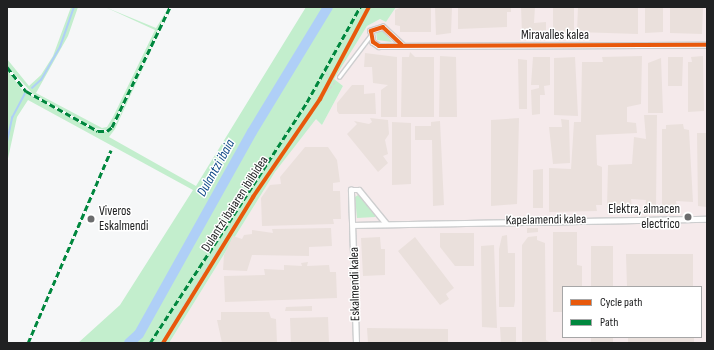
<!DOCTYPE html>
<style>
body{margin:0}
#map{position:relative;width:714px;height:350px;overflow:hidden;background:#f6f7f8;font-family:"Sofia Sans Condensed",sans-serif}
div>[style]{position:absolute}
.industrial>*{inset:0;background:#f5eaeb}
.green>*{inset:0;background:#c3eecd}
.stream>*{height:1.5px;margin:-0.75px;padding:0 0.75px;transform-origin:0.75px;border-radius:0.75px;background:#afcff7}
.river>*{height:10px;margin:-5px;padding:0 5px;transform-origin:5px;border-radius:5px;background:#afcff7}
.building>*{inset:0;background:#eae0dc}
.path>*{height:1px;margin-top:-0.5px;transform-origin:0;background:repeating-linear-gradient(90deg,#d4d5d5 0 3px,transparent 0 5px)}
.roads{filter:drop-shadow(1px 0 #cdcecf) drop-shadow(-1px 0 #cdcecf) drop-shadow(0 1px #cdcecf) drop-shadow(0 -1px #cdcecf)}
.lane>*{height:2.5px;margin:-1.25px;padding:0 1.25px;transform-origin:1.25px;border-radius:1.25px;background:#fefefe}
.street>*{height:4.5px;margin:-2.25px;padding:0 2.25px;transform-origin:2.25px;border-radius:2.25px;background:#fefefe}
.quiet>*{height:3px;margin-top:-1.5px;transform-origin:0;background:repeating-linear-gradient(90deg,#00873e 0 6px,transparent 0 9px)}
.cycleway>*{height:4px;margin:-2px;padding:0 2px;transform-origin:2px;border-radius:2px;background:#e8590c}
.dots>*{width:11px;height:11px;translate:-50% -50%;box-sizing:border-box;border:2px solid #fff;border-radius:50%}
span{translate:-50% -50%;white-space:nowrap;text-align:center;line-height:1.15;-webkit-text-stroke:3px #fff;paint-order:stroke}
.street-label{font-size:13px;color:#202122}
.poi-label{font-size:13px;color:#202122}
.right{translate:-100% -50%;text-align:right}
.left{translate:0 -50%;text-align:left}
.water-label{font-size:14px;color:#0d4887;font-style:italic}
.frame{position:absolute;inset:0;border:8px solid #202122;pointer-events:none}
.legend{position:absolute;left:562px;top:286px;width:140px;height:52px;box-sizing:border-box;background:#fff;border:1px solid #a6a6a7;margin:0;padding:5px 7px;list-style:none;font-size:12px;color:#202122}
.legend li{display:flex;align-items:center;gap:8px;height:20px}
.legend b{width:20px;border:1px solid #a6a6a7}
</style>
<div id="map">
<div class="industrial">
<div style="clip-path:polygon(evenodd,396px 7px,707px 7px,707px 343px,169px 343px,275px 172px,316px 118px,322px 125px,343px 86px,333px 79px,367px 26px,380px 19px,386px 22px,396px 7px,563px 287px,701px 287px,701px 337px,563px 337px,563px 287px)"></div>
</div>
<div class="green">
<div style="clip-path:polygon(71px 7px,78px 7px,68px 36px,36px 93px,102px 128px,107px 127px,113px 117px,155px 30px,105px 7px,156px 28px,169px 7px,113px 124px,106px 130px,95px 128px,33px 94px,7px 66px,7px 59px,29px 86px,41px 75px,53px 56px)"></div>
<div style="clip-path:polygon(171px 7px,115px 129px,109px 137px,196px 186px,306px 7px,396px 7px,386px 22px,380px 19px,367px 26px,334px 79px,343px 86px,322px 125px,316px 119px,275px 172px,169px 343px,78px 343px,120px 305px,193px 190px,28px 100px,17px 117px,7px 163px,7px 70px,23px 91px,90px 128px,107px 132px,116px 124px)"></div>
<div style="clip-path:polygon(376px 31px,383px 31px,392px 42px,377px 40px)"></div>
<div style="clip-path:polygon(358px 195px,375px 214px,375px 217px,357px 218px,355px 197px)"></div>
</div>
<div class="stream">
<div style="left:32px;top:88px;width:12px;rotate:-42deg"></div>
<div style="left:41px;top:80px;width:38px;rotate:-60deg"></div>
<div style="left:60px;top:47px;width:42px;rotate:-70.7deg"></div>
<div style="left:7px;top:142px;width:25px;rotate:-78deg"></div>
<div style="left:12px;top:118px;width:27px;rotate:-62deg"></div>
</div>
<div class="river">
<div style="left:129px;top:343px;width:13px;rotate:-42deg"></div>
<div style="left:139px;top:334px;width:231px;rotate:-60.8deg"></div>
<div style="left:252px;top:132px;width:146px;rotate:-58.7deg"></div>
</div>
<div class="building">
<div style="clip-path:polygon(402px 7px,431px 7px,431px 32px,400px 32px,400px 26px,395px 25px,395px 10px)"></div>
<div style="clip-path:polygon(435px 7px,452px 7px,451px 33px,436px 35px)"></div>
<div style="clip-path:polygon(458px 7px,511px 7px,511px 12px,507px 12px,507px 27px,458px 29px)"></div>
<div style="clip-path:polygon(521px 7px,535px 7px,534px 23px,546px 22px,546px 34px,522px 33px)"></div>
<div style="clip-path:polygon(553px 7px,574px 7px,574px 34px,553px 34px)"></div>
<div style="clip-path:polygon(578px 7px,638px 7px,638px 34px,577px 32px)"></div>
<div style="clip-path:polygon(645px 7px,663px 7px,663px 32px,645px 33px)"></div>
<div style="clip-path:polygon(670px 7px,703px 7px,702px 34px,670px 33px)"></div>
<div style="clip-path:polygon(410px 52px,415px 57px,434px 57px,434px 117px,401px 117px,402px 57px,409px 57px)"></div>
<div style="clip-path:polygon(365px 53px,397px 57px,397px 117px,381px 117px,381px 90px,388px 85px,373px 83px,372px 67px,364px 67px)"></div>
<div style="clip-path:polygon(440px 56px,456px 57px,457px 117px,439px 117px)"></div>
<div style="clip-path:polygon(642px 56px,641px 104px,627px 107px,627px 122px,636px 123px,637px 133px,596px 135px,597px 165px,602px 167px,602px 205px,596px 205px,597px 211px,549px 212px,549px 168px,571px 169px,574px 122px,581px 122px,582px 62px,603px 62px,602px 57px)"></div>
<div style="clip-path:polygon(703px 56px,704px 111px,688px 112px,688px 62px,692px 62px,691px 57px)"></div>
<div style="clip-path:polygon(533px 57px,550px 57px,550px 85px,544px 86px,545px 95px,540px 95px,540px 114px,532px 115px,531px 90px,539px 88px,539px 85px,531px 85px)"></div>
<div style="clip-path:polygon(575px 57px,578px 116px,554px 115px,554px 58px)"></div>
<div style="clip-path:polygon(668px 57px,683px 57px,682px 86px,668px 86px)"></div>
<div style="clip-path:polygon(661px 58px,663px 113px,648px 113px,648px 63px)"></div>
<div style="clip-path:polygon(518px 59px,527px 60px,527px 109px,519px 109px)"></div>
<div style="clip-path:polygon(352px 85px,364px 85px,364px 94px,375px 93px,376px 114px,339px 114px,337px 111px,337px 103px)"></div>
<div style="clip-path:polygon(644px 115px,657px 115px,656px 208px,645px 208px,646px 200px,631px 199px,632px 208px,607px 208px,608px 165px,632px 164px,634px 137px,646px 139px)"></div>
<div style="clip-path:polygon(370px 118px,388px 120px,389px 134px,385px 140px,388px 154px,383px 156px,388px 163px,378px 172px,347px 134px,357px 124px,354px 121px,369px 124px,372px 122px)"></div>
<div style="clip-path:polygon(519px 118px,517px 204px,491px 206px,491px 120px)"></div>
<div style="clip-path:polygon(561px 119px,569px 120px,570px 163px,553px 164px,549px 127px,562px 127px)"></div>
<div style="clip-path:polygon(440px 121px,444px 205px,433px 206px,432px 140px,415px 140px,415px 126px,431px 126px,431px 122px)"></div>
<div style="clip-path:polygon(392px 122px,411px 123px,411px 184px,392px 185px)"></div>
<div style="clip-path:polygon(683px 124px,684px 129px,689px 130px,693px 202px,676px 201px,677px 207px,662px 208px,662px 129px,666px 129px,666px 125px)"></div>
<div style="clip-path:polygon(697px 133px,707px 133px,707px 207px,698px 206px)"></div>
<div style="clip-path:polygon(305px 147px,328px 147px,337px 160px,340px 182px,333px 183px,333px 191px,340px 191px,341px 219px,333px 219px,334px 224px,262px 226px,261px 198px,270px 185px,281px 184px,280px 177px)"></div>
<div style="clip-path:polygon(543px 169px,543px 208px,533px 208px,533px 170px)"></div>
<div style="clip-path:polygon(331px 228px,332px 246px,309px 247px,309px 256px,252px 255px,247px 271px,223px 270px,224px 255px,233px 236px,242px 239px,244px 235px,252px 234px,252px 230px,273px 233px,272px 229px)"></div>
<div style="clip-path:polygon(527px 228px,538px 228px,538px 232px,527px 233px)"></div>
<div style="clip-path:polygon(553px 232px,577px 232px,577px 265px,582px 266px,582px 287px,563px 287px,563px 312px,553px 312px)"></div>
<div style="clip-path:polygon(440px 233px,474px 233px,474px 266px,455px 266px,440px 247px)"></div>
<div style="clip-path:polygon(507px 235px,508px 253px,515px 253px,515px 301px,514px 307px,499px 307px,499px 249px,502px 236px)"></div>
<div style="clip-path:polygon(537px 236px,537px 240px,545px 243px,546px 340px,551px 343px,522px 343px,522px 245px,528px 237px)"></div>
<div style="clip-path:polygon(380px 237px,381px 249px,385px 249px,385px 275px,363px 276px,361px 238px)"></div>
<div style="clip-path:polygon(415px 237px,454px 288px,446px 294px,449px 299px,440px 305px,398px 251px)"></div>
<div style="clip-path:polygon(494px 245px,497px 328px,482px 327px,481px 246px)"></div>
<div style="clip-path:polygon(591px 246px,613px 246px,613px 287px,591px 287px)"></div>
<div style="clip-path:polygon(626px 254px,693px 254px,693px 287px,627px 287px)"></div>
<div style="clip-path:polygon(308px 262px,307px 266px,329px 265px,330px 272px,336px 272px,337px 298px,225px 302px,224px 276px,265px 275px,264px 269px,284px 270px,284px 265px,302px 266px,301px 263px)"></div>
<div style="clip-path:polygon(312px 306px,312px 311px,285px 311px,286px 307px)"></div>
<div style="clip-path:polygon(221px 312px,269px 312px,271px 318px,276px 319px,277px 343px,222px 343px,217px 320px,221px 320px)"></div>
<div style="clip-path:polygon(328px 317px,329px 343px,291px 343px,290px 318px)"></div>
<div style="clip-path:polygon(500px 327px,516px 327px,516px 343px,501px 343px)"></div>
<div style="clip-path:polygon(367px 328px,448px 329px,448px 343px,368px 343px)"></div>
<div style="clip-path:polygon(591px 337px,613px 337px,613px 343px,591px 343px)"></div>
<div style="clip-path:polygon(628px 337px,694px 337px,694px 343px,628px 343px)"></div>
</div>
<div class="path">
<div style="left:326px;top:67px;width:11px;rotate:80deg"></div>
<div style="left:320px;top:99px;width:24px;rotate:-48deg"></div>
<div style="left:161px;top:343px;width:90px;rotate:-59.1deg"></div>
<div style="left:207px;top:266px;width:203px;rotate:-56.2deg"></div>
<div style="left:320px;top:97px;width:102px;rotate:-62.4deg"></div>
</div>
<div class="roads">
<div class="lane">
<div style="left:339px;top:77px;width:51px;rotate:-52.9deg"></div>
</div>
<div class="street">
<div style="left:402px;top:45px;width:26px;rotate:-137deg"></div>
<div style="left:383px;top:27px;width:13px;rotate:162deg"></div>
<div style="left:371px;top:31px;width:11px;rotate:80deg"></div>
<div style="left:373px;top:42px;width:7px;rotate:34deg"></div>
<div style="left:379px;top:46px;width:328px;rotate:-0.2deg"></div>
<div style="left:353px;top:225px;width:354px;rotate:-1deg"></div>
<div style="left:356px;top:343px;width:153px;rotate:-91.9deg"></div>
<div style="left:351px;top:190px;width:8px"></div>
<div style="left:359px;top:190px;width:43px;rotate:50.7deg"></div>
</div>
</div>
<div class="quiet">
<div style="left:7px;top:67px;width:31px;rotate:52deg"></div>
<div style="left:26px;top:91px;width:82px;rotate:29.1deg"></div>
<div style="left:98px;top:131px;width:9px"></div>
<div style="left:107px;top:131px;width:6px;rotate:-39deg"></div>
<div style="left:112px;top:127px;width:133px;rotate:-64.2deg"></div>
<div style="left:28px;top:343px;width:210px;rotate:-66.7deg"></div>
<div style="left:150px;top:343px;width:288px;rotate:-56.9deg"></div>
<div style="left:307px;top:102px;width:109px;rotate:-60.8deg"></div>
</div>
<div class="cycleway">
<div style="left:402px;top:45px;width:26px;rotate:-137deg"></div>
<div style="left:383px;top:27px;width:13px;rotate:162deg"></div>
<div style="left:371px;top:31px;width:11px;rotate:80deg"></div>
<div style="left:373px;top:42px;width:7px;rotate:34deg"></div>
<div style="left:379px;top:46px;width:328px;rotate:-0.2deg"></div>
<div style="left:163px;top:343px;width:172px;rotate:-58.3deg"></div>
<div style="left:253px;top:197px;width:119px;rotate:-55.6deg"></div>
<div style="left:320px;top:99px;width:104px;rotate:-62deg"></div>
</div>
<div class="dots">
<div style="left:688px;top:217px;background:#6b6c6d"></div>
<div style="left:91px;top:219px;background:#6b6c6d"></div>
</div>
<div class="street-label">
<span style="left:555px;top:35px">Miravalles kalea</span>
<span style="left:235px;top:204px;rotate:-57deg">Dulantzi ibaiaren ibilbidea</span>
<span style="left:546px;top:220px;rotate:-1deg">Kapelamendi kalea</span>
<span style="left:355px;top:284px;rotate:-91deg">Eskalmendi kalea</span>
</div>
<div class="poi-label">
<span class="right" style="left:680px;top:217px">Elektra, almacen<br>electrico</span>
<span class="left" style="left:99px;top:219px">Viveros<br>Eskalmendi</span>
</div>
<div class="water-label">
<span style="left:216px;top:168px;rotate:-61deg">Dulantzi ibaia</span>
</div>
<div class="frame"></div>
<ul class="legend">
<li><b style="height:5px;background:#e8590c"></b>Cycle path</li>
<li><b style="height:5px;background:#00873e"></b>Path</li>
</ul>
</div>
